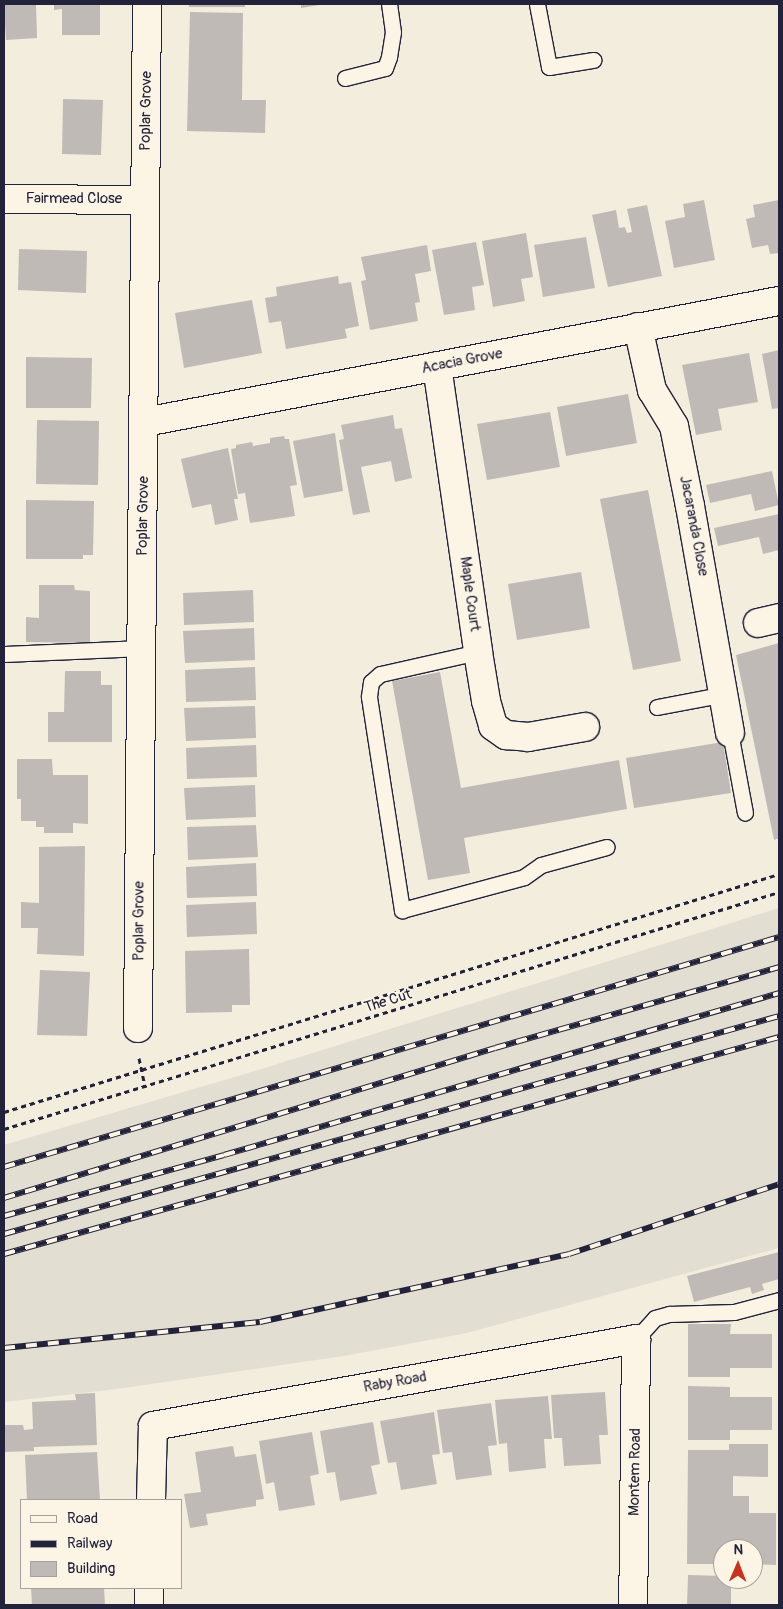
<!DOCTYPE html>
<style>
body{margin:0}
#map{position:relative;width:783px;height:1609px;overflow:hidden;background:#f3edde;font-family:Pangolin,sans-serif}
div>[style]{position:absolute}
.built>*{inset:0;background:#e3ded2}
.building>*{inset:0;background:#bfbab6}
.path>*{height:3px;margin-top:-1.5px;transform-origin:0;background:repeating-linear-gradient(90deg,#22223b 0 5px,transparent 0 9px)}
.roads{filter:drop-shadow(1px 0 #22223b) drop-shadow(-1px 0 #22223b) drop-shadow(0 1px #22223b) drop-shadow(0 -1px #22223b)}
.service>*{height:15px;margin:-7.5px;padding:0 7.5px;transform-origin:7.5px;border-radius:7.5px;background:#fcf5e5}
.minor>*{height:28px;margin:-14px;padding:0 14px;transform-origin:14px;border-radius:14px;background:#fcf5e5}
.rail>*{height:5.5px;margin-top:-2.75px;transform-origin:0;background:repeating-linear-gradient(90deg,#fcf5e5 0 11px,#22223b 0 22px);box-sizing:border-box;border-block:1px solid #22223b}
span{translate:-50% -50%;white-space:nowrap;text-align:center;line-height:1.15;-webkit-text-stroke:4px #fcf5e5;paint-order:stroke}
.street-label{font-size:15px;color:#22223b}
.frame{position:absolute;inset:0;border:5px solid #22223b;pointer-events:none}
.legend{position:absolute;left:20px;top:1499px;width:162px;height:90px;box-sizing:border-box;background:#fcf5e5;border:1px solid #a5a1a1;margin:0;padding:6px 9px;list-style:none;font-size:15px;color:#22223b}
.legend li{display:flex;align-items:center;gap:10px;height:25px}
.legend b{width:25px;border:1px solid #a5a1a1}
.north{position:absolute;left:713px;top:1539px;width:50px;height:50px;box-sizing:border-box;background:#fcf5e5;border:1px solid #a5a1a1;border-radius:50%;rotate:1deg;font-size:14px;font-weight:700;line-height:20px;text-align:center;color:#22223b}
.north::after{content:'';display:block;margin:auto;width:18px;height:22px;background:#c8321e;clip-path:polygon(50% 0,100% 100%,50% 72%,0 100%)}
</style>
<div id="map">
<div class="built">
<div style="clip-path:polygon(779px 908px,779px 1248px,467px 1333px,344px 1356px,117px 1389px,4px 1402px,4px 1145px,248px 1073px)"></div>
</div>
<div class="building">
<div style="clip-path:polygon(4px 4px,36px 4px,37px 38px,6px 40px)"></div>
<div style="clip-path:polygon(54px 4px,100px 4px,100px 35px,62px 35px,62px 9px,54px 10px)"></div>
<div style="clip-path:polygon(189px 4px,245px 4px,245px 7px,189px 7px)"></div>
<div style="clip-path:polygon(301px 4px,319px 4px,319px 5px,301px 8px)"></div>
<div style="clip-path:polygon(190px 12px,243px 13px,242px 100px,266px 100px,265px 133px,187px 131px)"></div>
<div style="clip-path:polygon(63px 99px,103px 100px,101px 155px,62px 154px)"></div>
<div style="clip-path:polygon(704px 200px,715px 260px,674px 268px,665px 221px,685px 217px,683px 204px)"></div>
<div style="clip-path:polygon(779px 200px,779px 253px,770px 254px,768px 245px,752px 248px,746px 219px,755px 217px,753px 205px)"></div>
<div style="clip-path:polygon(647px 205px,662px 276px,608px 287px,592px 215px,616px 210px,619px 228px,625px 227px,627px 233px,632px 232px,627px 209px)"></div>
<div style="clip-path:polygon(526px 233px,533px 277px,521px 279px,525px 301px,493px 307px,482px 241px)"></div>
<div style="clip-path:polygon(586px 237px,595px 288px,543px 297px,534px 245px)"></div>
<div style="clip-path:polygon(476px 242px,484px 285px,472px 287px,475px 310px,444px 315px,432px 250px)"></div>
<div style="clip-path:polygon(427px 245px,431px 271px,415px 274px,420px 302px,415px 303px,418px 321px,370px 330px,361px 281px,366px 280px,361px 257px)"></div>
<div style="clip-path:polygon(19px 249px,87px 251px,86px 293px,18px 290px)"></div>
<div style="clip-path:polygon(338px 276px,339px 284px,351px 282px,359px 326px,345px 329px,347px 338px,286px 349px,281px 321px,269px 323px,265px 298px,277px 296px,276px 287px)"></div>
<div style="clip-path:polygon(252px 300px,262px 353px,184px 368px,175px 313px)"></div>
<div style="clip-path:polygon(779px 350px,779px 408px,772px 409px,762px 354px)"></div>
<div style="clip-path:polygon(749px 353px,758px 402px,718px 409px,722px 430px,696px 435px,682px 365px)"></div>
<div style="clip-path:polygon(26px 357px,92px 358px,91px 408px,26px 408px)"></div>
<div style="clip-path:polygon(628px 394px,637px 443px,566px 456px,557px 407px)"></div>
<div style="clip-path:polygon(550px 412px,560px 467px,487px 480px,477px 424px)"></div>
<div style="clip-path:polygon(393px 415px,395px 429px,402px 428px,412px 478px,395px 482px,391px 461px,361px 467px,370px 512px,353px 515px,339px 440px,344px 439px,341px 425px)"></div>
<div style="clip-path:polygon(37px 420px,99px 421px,98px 485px,36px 484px)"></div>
<div style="clip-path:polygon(335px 433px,343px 491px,304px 498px,293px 441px)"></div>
<div style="clip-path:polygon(284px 436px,285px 439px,289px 439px,297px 485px,290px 486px,295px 516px,250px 523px,245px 493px,238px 494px,231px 449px,236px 448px,236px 445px,252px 442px,253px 446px,270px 443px,270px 438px)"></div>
<div style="clip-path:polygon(228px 448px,238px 499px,234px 499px,238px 520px,215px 525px,211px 504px,192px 508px,181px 459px)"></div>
<div style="clip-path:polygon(772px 471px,779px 505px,755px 511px,751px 494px,710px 503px,706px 485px)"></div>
<div style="clip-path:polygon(648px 490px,681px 661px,633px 670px,600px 499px)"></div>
<div style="clip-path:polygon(26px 500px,94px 501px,93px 555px,83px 555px,83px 559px,26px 559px)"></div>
<div style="clip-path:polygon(779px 514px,779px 550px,763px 554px,759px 537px,718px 546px,714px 528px)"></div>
<div style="clip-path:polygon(581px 572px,590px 628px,517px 640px,508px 584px)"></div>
<div style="clip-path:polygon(39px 585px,74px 585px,75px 590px,90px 591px,90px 643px,26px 642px,26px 617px,39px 618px)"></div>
<div style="clip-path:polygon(253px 590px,254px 622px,184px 625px,183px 593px)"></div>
<div style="clip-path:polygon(254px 628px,255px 660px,185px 663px,183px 631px)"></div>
<div style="clip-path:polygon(779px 643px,779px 838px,774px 840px,736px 655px)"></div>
<div style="clip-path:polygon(255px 667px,256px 700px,186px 702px,185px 670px)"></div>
<div style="clip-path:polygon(65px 671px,101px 671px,101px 685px,112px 685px,112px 742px,48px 742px,48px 712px,64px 712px)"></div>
<div style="clip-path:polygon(440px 672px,461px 788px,619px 760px,627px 809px,464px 838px,470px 873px,428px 880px,392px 681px)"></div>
<div style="clip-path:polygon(255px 706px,256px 738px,186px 741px,184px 708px)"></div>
<div style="clip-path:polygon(723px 742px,731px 793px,634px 808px,626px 758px)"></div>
<div style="clip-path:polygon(256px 745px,257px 777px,187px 779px,186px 748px)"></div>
<div style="clip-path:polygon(17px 759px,52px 759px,53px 775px,88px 775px,88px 824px,73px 823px,73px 833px,44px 833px,44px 827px,36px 827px,36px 821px,21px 821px,21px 799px,17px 799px)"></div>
<div style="clip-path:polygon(255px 785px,256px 817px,186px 820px,184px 788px)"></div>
<div style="clip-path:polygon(256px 825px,258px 857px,188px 860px,187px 827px)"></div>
<div style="clip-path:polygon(85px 846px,84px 956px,37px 954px,38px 928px,21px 928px,21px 902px,39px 903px,39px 847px)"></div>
<div style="clip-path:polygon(256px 863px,257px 896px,187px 898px,186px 867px)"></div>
<div style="clip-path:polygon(256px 902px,257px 934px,187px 937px,186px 905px)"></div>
<div style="clip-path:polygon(249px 949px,250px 1005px,232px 1005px,232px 1012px,186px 1013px,185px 951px)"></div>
<div style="clip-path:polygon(40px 970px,90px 972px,87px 1036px,37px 1035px)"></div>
<div style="clip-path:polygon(779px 1252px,779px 1279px,762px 1284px,764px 1290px,752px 1294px,750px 1287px,694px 1302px,687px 1276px)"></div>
<div style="clip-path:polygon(688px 1324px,731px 1324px,730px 1334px,772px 1334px,772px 1368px,730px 1368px,730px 1377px,688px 1377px)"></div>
<div style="clip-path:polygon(688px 1386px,730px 1387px,730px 1397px,772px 1397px,772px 1430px,730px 1430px,730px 1440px,688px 1440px)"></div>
<div style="clip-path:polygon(605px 1392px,608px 1435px,599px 1435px,601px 1464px,564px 1466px,562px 1438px,554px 1438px,551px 1395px)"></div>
<div style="clip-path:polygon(95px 1393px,97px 1445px,34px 1447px,34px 1451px,4px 1452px,4px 1425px,23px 1425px,24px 1430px,33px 1429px,32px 1402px,76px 1400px,75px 1394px)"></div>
<div style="clip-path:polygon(548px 1396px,552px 1439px,544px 1439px,546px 1468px,509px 1472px,507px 1443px,499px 1444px,495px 1400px)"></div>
<div style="clip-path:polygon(491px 1403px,497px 1445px,488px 1446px,492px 1475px,456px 1480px,452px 1452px,443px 1453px,437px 1410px)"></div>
<div style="clip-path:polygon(434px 1412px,440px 1454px,432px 1455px,437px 1484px,401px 1490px,396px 1462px,388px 1463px,380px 1421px)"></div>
<div style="clip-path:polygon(373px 1422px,380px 1464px,371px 1466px,377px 1494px,340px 1501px,335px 1472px,327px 1473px,320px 1431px)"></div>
<div style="clip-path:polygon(312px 1432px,319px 1474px,310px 1476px,315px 1505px,279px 1511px,274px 1482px,266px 1484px,259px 1441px)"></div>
<div style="clip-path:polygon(729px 1444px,768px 1444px,768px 1477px,733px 1476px,733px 1496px,749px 1496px,749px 1513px,776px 1513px,776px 1565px,753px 1564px,753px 1549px,723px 1549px,723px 1564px,687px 1564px,688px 1450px,729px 1450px)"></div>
<div style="clip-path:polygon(233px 1446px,235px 1457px,256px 1454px,264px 1499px,256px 1500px,256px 1506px,206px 1514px,208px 1525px,190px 1528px,184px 1494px,201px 1492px,195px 1452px)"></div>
<div style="clip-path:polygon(97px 1452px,100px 1500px,27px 1500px,25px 1455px)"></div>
<div style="clip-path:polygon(688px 1575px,723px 1576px,723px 1579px,731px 1579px,731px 1605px,687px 1605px)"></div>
<div style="clip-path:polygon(31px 1588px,104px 1588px,105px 1605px,32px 1605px)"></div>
</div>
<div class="path">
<div style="left:139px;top:1058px;width:30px;rotate:78deg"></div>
<div style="left:4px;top:1112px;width:811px;rotate:-17.07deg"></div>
<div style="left:4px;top:1129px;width:810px;rotate:-17deg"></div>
</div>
<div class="roads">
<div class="service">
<div style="left:537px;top:4px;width:64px;rotate:79.2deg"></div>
<div style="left:549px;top:67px;width:45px;rotate:-9deg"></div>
<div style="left:345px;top:78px;width:41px;rotate:-14deg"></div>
<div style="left:385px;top:68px;width:12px;rotate:-70deg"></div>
<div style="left:389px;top:57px;width:25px;rotate:-81deg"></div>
<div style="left:393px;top:32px;width:28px;rotate:-98deg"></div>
<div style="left:478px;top:652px;width:100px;rotate:167.3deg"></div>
<div style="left:380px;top:674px;width:12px;rotate:138deg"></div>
<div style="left:371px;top:682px;width:15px;rotate:98deg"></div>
<div style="left:369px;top:697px;width:216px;rotate:81.2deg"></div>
<div style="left:402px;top:910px;width:126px;rotate:-15.1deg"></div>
<div style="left:524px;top:877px;width:21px;rotate:-35deg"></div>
<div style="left:541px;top:865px;width:68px;rotate:-15.3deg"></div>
<div style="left:4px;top:654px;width:137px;rotate:-2.5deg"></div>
<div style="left:657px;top:707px;width:69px;rotate:-10.8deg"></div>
<div style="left:730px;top:732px;width:82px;rotate:79.5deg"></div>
<div style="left:636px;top:1339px;width:28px;rotate:-48deg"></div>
<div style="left:655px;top:1318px;width:15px;rotate:-16deg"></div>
<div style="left:669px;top:1314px;width:65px;rotate:-1.8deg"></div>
<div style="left:734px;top:1312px;width:47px;rotate:-14.9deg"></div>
</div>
<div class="minor">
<div style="left:4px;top:199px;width:141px;rotate:0.4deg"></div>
<div style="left:638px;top:327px;width:65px;rotate:77.5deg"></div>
<div style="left:652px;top:390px;width:42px;rotate:58.6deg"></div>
<div style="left:674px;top:426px;width:82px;rotate:78.7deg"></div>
<div style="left:690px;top:506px;width:230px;rotate:80deg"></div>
<div style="left:437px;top:366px;width:289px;rotate:81.8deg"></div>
<div style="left:478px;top:652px;width:50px;rotate:80.7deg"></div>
<div style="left:486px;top:701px;width:26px;rotate:74deg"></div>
<div style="left:493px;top:726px;width:16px;rotate:35deg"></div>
<div style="left:506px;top:735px;width:22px;rotate:5deg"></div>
<div style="left:528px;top:737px;width:58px;rotate:-10deg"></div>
<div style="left:145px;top:422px;width:645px;rotate:-10.81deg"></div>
<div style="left:758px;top:623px;width:22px;rotate:-13deg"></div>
<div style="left:138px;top:1028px;width:1024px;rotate:-89.5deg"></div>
<div style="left:151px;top:1500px;width:74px;rotate:-88.5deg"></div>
<div style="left:153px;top:1426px;width:491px;rotate:-10.2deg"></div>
<div style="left:636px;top:1339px;width:266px;rotate:90.6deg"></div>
<div style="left:149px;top:1605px;width:17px;rotate:-90deg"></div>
</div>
</div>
<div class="rail">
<div style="left:4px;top:1167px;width:808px;rotate:-16.53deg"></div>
<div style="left:4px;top:1198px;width:513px;rotate:-16.99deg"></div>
<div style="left:495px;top:1048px;width:295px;rotate:-15.9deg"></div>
<div style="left:4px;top:1216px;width:228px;rotate:-15.5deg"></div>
<div style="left:224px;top:1155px;width:578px;rotate:-16.27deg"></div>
<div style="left:4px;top:1234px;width:805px;rotate:-15.71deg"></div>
<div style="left:4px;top:1254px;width:805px;rotate:-15.64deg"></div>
<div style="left:4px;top:1348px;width:257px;rotate:-5.8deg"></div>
<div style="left:260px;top:1322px;width:316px;rotate:-12.4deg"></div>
<div style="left:569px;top:1254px;width:221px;rotate:-18.4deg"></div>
</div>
<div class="street-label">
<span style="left:146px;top:111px;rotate:-89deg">Poplar Grove</span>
<span style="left:74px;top:199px">Fairmead Close</span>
<span style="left:462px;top:361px;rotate:-11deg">Acacia Grove</span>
<span style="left:143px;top:516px;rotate:-89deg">Poplar Grove</span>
<span style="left:694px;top:526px;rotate:79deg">Jacaranda Close</span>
<span style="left:470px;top:594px;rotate:82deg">Maple Court</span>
<span style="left:139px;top:921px;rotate:-90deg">Poplar Grove</span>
<span style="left:388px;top:1001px;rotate:-17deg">The Cut</span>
<span style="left:395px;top:1382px;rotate:-10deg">Raby Road</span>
<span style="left:635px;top:1472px;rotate:-89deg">Montem Road</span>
</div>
<div class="frame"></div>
<ul class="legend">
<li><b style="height:6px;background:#fcf5e5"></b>Road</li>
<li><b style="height:6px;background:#22223b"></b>Railway</li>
<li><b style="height:14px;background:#bfbab6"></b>Building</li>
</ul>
<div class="north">N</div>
</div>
